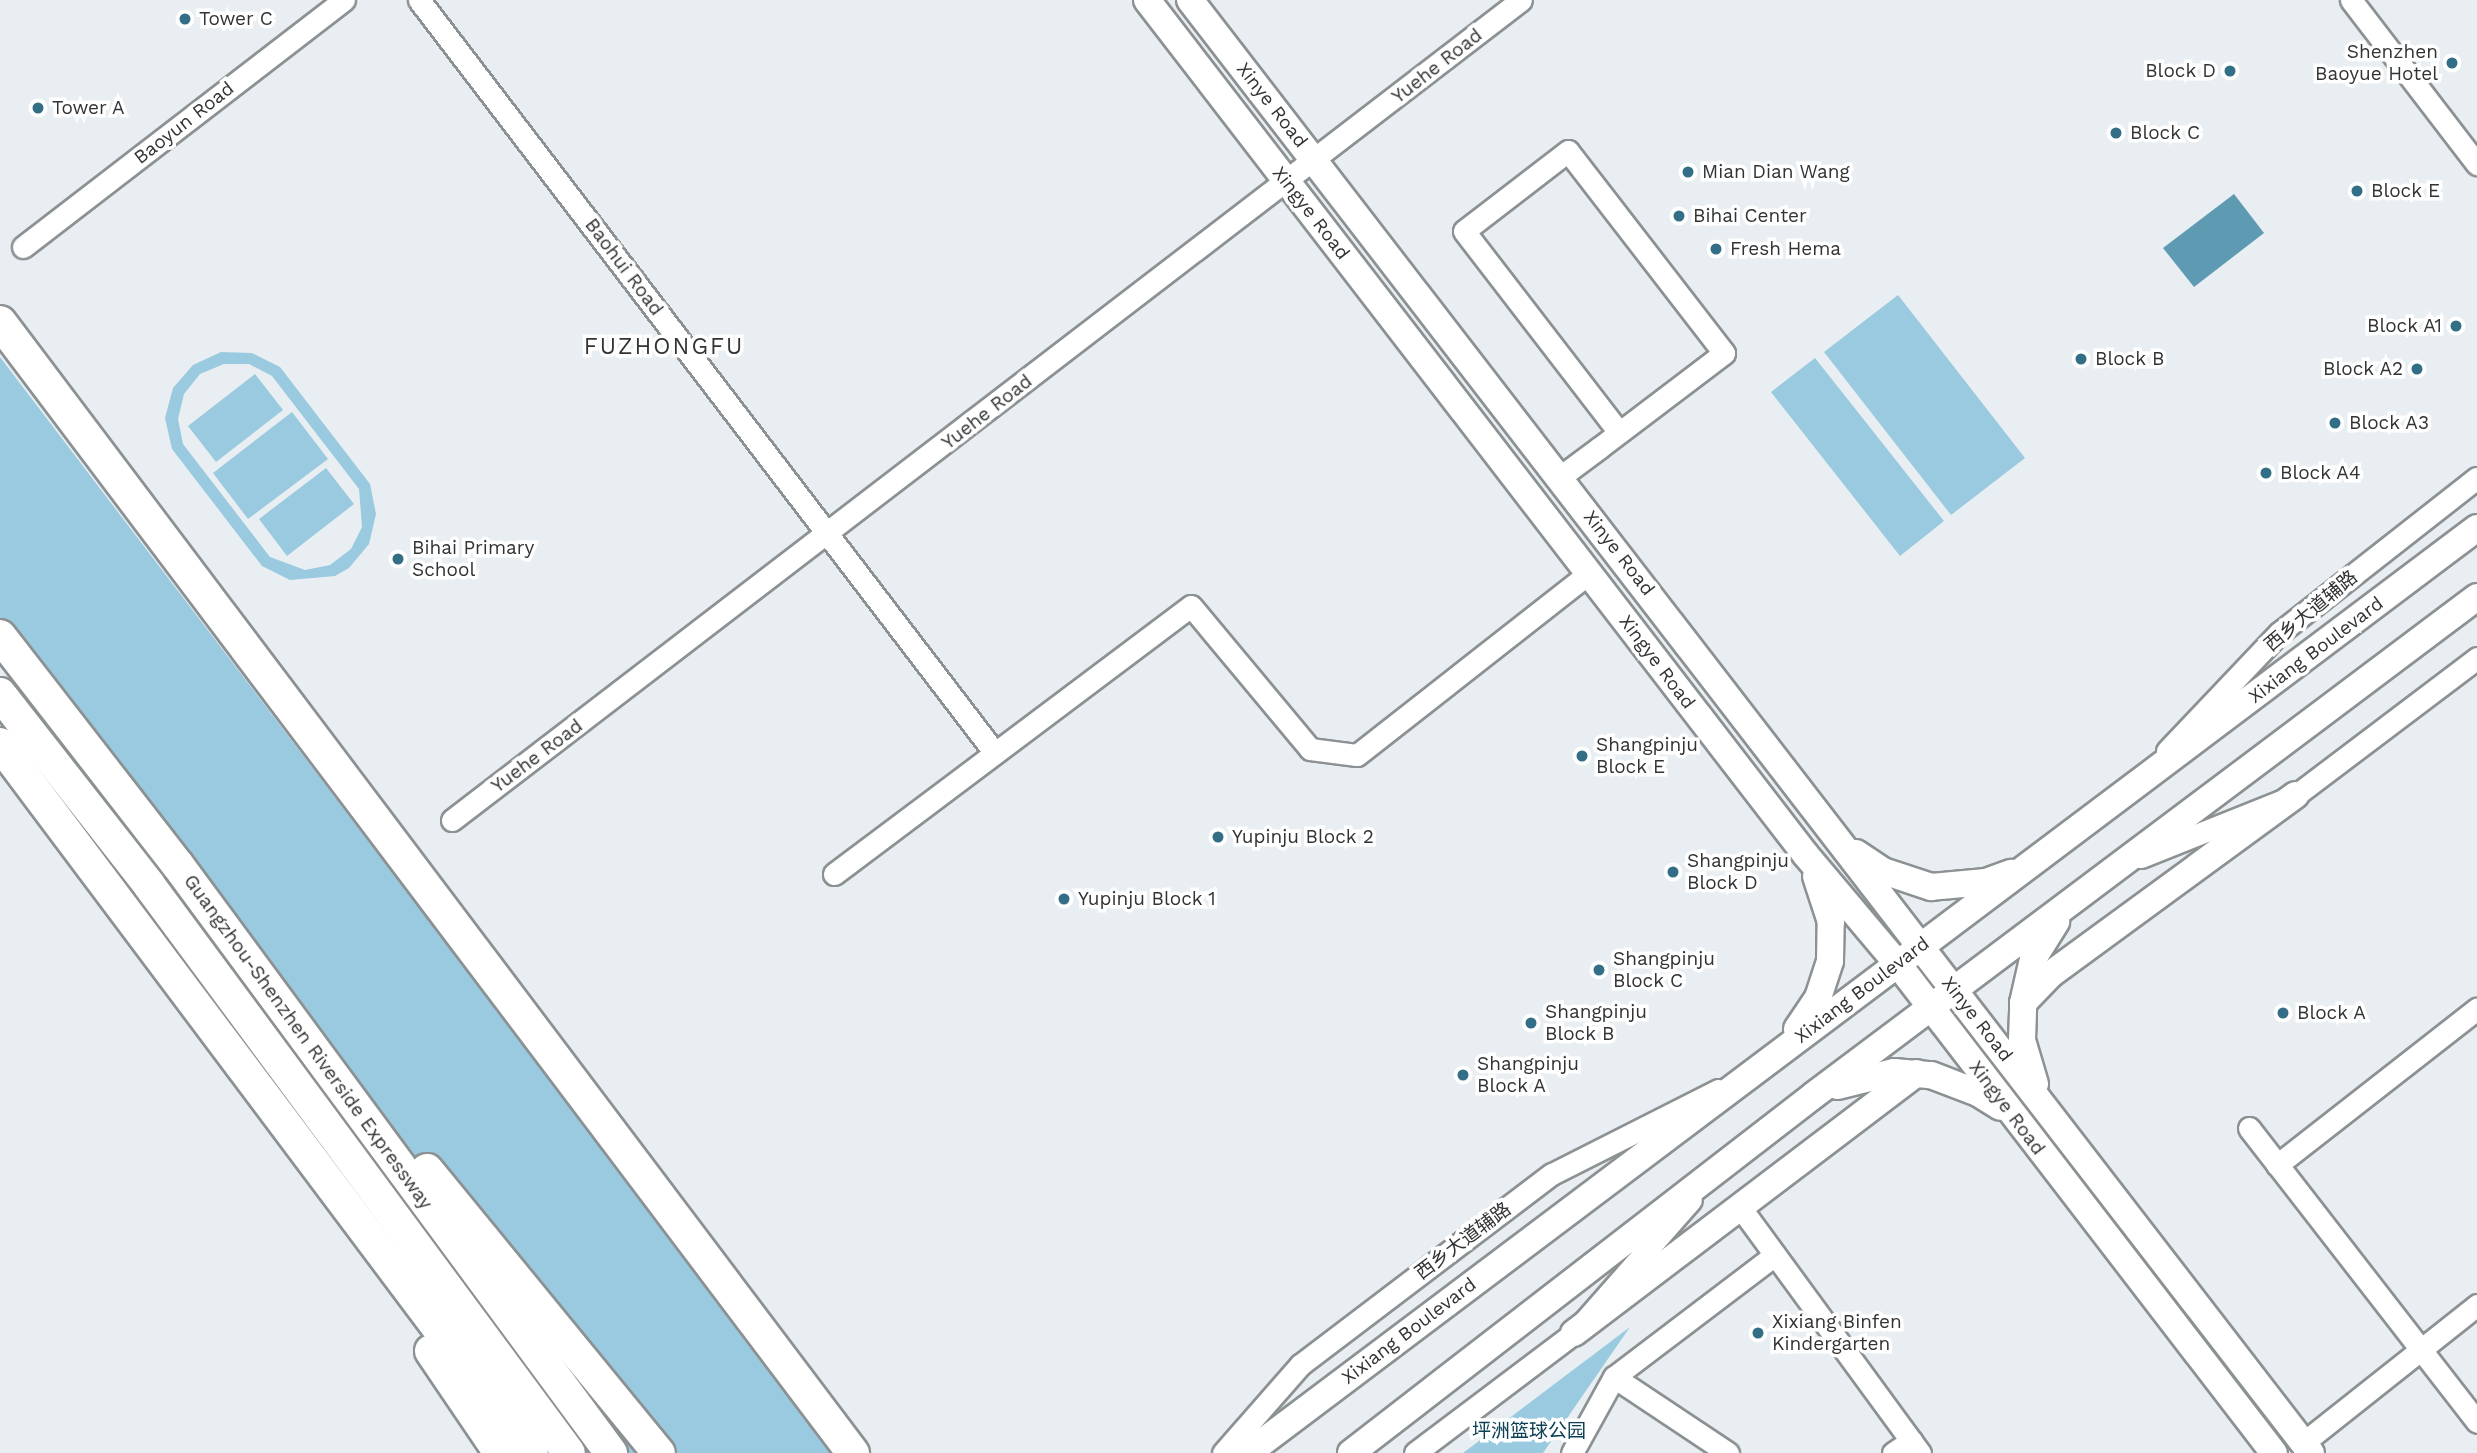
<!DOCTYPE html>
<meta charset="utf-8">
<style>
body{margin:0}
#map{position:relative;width:2477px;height:1453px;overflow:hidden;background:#e8eef1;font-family:"Work Sans","Noto Sans SC",sans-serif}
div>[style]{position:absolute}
.green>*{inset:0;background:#9acadf}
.water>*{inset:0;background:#5f9ab3}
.roads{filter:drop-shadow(2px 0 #8c9193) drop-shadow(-2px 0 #8c9193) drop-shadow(0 2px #8c9193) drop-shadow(0 -2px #8c9193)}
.minor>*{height:21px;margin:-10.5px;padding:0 10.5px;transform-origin:10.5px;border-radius:10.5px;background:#fff}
.major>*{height:26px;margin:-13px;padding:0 13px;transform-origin:13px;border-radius:13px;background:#fff}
.highway>*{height:32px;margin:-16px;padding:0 16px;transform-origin:16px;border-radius:16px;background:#fff}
.dots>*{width:19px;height:19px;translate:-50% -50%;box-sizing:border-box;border:4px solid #fff;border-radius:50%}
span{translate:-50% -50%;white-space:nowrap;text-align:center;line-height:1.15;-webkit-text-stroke:7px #fff;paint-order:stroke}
.poi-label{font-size:19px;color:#313334}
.left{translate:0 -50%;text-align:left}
.right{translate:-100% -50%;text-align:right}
.street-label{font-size:19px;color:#313334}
.park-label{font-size:19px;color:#0c4052}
.quarter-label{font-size:23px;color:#313334;letter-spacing:2px}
</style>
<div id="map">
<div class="green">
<div style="clip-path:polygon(1898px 295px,2025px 458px,1951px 515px,1824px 352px)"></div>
<div style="clip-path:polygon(evenodd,221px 352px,252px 353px,280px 367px,370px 484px,376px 514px,369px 544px,349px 568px,335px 576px,290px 580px,262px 566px,172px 449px,165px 418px,173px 388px,193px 365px,221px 352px,224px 364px,249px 364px,272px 376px,359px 489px,362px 527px,351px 549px,330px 565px,305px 570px,270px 557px,183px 444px,178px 419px,184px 394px,200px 374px,224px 364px)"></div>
<div style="clip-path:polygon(0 357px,445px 942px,830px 1453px,598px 1453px,0 652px)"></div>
<div style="clip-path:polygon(1815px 358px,1944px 521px,1900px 556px,1771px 392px)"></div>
<div style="clip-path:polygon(255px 374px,283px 410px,216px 462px,188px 426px)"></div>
<div style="clip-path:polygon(292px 412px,328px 459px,248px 519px,213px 473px)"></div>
<div style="clip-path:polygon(326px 468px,354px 504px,287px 556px,259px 519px)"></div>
<div style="clip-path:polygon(1630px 1327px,1543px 1453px,1463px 1453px)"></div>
</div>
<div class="water">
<div style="clip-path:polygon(2234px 194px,2264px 233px,2194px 287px,2163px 248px)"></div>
</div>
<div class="roads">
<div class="minor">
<div style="left:419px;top:0;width:948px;rotate:52.59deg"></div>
<div style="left:2351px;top:0;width:207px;rotate:52.5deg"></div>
<div style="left:23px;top:247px;width:405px;rotate:-37.6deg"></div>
<div style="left:1560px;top:477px;width:49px;rotate:-36.6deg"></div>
<div style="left:1599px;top:448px;width:157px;rotate:-37.2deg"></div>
<div style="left:1724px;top:353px;width:255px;rotate:-127.7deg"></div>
<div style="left:1568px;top:151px;width:131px;rotate:142.4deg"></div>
<div style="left:1464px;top:231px;width:254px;rotate:52.4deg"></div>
<div style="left:2167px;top:751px;width:163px;rotate:-46.5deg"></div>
<div style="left:2279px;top:633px;width:251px;rotate:-38.1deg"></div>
<div style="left:452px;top:820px;width:1347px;rotate:-37.49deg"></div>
<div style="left:2141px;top:857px;width:167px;rotate:-21.8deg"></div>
<div style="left:2296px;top:795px;width:227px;rotate:-37.1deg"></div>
<div style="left:834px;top:874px;width:446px;rotate:-36.9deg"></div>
<div style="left:1191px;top:606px;width:186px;rotate:50.2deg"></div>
<div style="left:1310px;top:749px;width:47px;rotate:7.3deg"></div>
<div style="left:1357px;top:755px;width:295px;rotate:-38.1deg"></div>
<div style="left:2249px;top:1128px;width:372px;rotate:52.2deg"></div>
<div style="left:2277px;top:1165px;width:254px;rotate:-38deg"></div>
<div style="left:1740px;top:1207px;width:305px;rotate:53.8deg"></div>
<div style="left:1614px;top:1377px;width:137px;rotate:33.7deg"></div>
<div style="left:2303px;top:1443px;width:222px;rotate:-38.4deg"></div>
<div style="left:1223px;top:1453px;width:117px;rotate:-48.8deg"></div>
<div style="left:1300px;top:1365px;width:316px;rotate:-37.2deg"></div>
<div style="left:1552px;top:1174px;width:186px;rotate:-26.8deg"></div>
<div style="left:1415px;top:1453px;width:199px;rotate:-37deg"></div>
<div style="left:1574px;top:1333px;width:177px;rotate:-48.7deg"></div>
<div style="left:1572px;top:1453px;width:87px;rotate:-61.1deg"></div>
<div style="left:1614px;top:1377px;width:202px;rotate:-37.2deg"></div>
<div style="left:1893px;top:1453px;width:22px;rotate:-34deg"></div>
</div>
<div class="major">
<div style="left:1147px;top:0;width:1079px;rotate:52.38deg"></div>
<div style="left:1806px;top:855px;width:141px;rotate:49.9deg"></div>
<div style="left:1897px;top:963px;width:618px;rotate:52.43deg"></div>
<div style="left:1190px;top:0;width:1835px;rotate:52.35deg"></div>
<div style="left:1856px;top:853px;width:32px;rotate:34deg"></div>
<div style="left:1883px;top:871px;width:51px;rotate:18.4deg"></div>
<div style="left:1931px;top:887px;width:55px;rotate:-5.2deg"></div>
<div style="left:1986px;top:882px;width:27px;rotate:-20deg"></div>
<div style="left:2023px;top:1003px;width:40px;rotate:-46deg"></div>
<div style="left:2051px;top:974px;width:303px;rotate:-36.2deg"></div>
<div style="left:1797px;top:1029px;width:37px;rotate:-56deg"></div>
<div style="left:1818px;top:998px;width:39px;rotate:-72deg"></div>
<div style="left:1830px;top:961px;width:39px;rotate:-89deg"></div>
<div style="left:1831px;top:922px;width:48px;rotate:-108.1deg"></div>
<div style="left:2035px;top:1084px;width:46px;rotate:-106.5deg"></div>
<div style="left:2022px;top:1040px;width:37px;rotate:-88deg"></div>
<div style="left:2023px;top:1003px;width:45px;rotate:-77.2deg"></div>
<div style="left:2033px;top:959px;width:44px;rotate:-58.1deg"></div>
<div style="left:1838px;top:1086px;width:58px;rotate:-14deg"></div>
<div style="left:1894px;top:1072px;width:37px;rotate:5deg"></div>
<div style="left:1931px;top:1075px;width:50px;rotate:21deg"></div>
<div style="left:1978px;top:1093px;width:26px;rotate:32deg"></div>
<div style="left:1574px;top:1333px;width:430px;rotate:-37.2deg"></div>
<div style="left:1248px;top:1453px;width:1538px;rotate:-36.97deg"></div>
<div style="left:1351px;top:1453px;width:585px;rotate:-37.71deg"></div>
<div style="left:1814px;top:1095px;width:829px;rotate:-36.91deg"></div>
</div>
<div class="highway">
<div style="left:0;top:322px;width:1417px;rotate:52.98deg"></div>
<div style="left:0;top:636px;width:289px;rotate:52.2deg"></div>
<div style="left:177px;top:864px;width:732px;rotate:53.62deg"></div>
<div style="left:0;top:694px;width:242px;rotate:52deg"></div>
<div style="left:149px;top:885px;width:706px;rotate:53.52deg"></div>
<div style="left:0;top:744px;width:886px;rotate:53.12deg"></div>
<div style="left:427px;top:1170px;width:366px;rotate:50.7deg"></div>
<div style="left:431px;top:1351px;width:123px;rotate:55.9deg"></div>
</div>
</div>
<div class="dots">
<div style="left:185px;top:19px;background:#326e85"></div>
<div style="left:2452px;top:63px;background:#326e85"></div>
<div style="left:2230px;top:71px;background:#326e85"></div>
<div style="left:38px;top:108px;background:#326e85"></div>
<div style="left:2116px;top:133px;background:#326e85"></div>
<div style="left:1688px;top:172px;background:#326e85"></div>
<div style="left:2357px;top:191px;background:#326e85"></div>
<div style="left:1679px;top:216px;background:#326e85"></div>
<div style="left:1716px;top:249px;background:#326e85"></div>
<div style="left:2456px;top:326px;background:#326e85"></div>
<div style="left:2081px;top:359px;background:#326e85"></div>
<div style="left:2417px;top:369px;background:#326e85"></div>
<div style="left:2335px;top:423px;background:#326e85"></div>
<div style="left:2266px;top:473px;background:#326e85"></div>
<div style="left:398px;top:559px;background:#326e85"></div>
<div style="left:1582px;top:756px;background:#326e85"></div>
<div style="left:1218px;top:837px;background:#326e85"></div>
<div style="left:1673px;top:872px;background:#326e85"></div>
<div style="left:1064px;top:899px;background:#326e85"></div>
<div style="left:1599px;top:970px;background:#326e85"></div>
<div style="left:2283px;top:1013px;background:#326e85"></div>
<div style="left:1531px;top:1023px;background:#326e85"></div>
<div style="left:1463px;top:1075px;background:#326e85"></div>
<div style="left:1758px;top:1333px;background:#326e85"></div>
</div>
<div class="poi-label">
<span class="left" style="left:199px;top:19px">Tower C</span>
<span class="right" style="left:2438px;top:63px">Shenzhen<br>Baoyue Hotel</span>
<span class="right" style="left:2216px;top:71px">Block D</span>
<span class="left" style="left:52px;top:108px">Tower A</span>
<span class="left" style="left:2130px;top:133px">Block C</span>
<span class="left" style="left:1702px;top:172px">Mian Dian Wang</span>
<span class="left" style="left:2371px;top:191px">Block E</span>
<span class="left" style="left:1693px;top:216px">Bihai Center</span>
<span class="left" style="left:1730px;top:249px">Fresh Hema</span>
<span class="right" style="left:2442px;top:326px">Block A1</span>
<span class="left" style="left:2095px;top:359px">Block B</span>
<span class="right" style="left:2403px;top:369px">Block A2</span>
<span class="left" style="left:2349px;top:423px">Block A3</span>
<span class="left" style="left:2280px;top:473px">Block A4</span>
<span class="left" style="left:412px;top:559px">Bihai Primary<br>School</span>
<span class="left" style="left:1596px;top:756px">Shangpinju<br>Block E</span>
<span class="left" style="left:1232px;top:837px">Yupinju Block 2</span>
<span class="left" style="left:1687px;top:872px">Shangpinju<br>Block D</span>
<span class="left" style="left:1078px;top:899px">Yupinju Block 1</span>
<span class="left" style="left:1613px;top:970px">Shangpinju<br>Block C</span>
<span class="left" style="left:1545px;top:1023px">Shangpinju<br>Block B</span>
<span class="left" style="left:2297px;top:1013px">Block A</span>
<span class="left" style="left:1477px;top:1075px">Shangpinju<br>Block A</span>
<span class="left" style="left:1772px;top:1333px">Xixiang Binfen<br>Kindergarten</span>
</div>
<div class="street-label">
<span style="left:1437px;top:66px;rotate:-38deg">Yuehe Road</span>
<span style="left:1272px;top:105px;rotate:52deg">Xinye Road</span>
<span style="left:184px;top:123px;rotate:-38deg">Baoyun Road</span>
<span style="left:1311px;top:213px;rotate:52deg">Xingye Road</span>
<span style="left:624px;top:267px;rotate:53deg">Baohui Road</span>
<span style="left:987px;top:412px;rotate:-38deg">Yuehe Road</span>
<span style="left:1619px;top:553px;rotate:52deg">Xinye Road</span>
<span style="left:2311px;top:611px;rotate:-40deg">西乡大道辅路</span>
<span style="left:2316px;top:650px;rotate:-37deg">Xixiang Boulevard</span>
<span style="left:1657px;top:662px;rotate:53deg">Xingye Road</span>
<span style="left:537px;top:756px;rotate:-37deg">Yuehe Road</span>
<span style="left:1862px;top:990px;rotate:-37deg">Xixiang Boulevard</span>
<span style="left:1977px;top:1019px;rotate:52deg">Xinye Road</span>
<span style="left:308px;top:1042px;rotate:54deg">Guangzhou-Shenzhen Riverside Expressway</span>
<span style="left:2007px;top:1108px;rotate:53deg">Xingye Road</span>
<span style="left:1463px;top:1241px;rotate:-37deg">西乡大道辅路</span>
<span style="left:1409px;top:1331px;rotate:-37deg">Xixiang Boulevard</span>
</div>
<div class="park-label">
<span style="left:1529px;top:1431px">坪洲篮球公园</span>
</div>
<div class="quarter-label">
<span style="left:664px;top:347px">FUZHONGFU</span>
</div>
</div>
